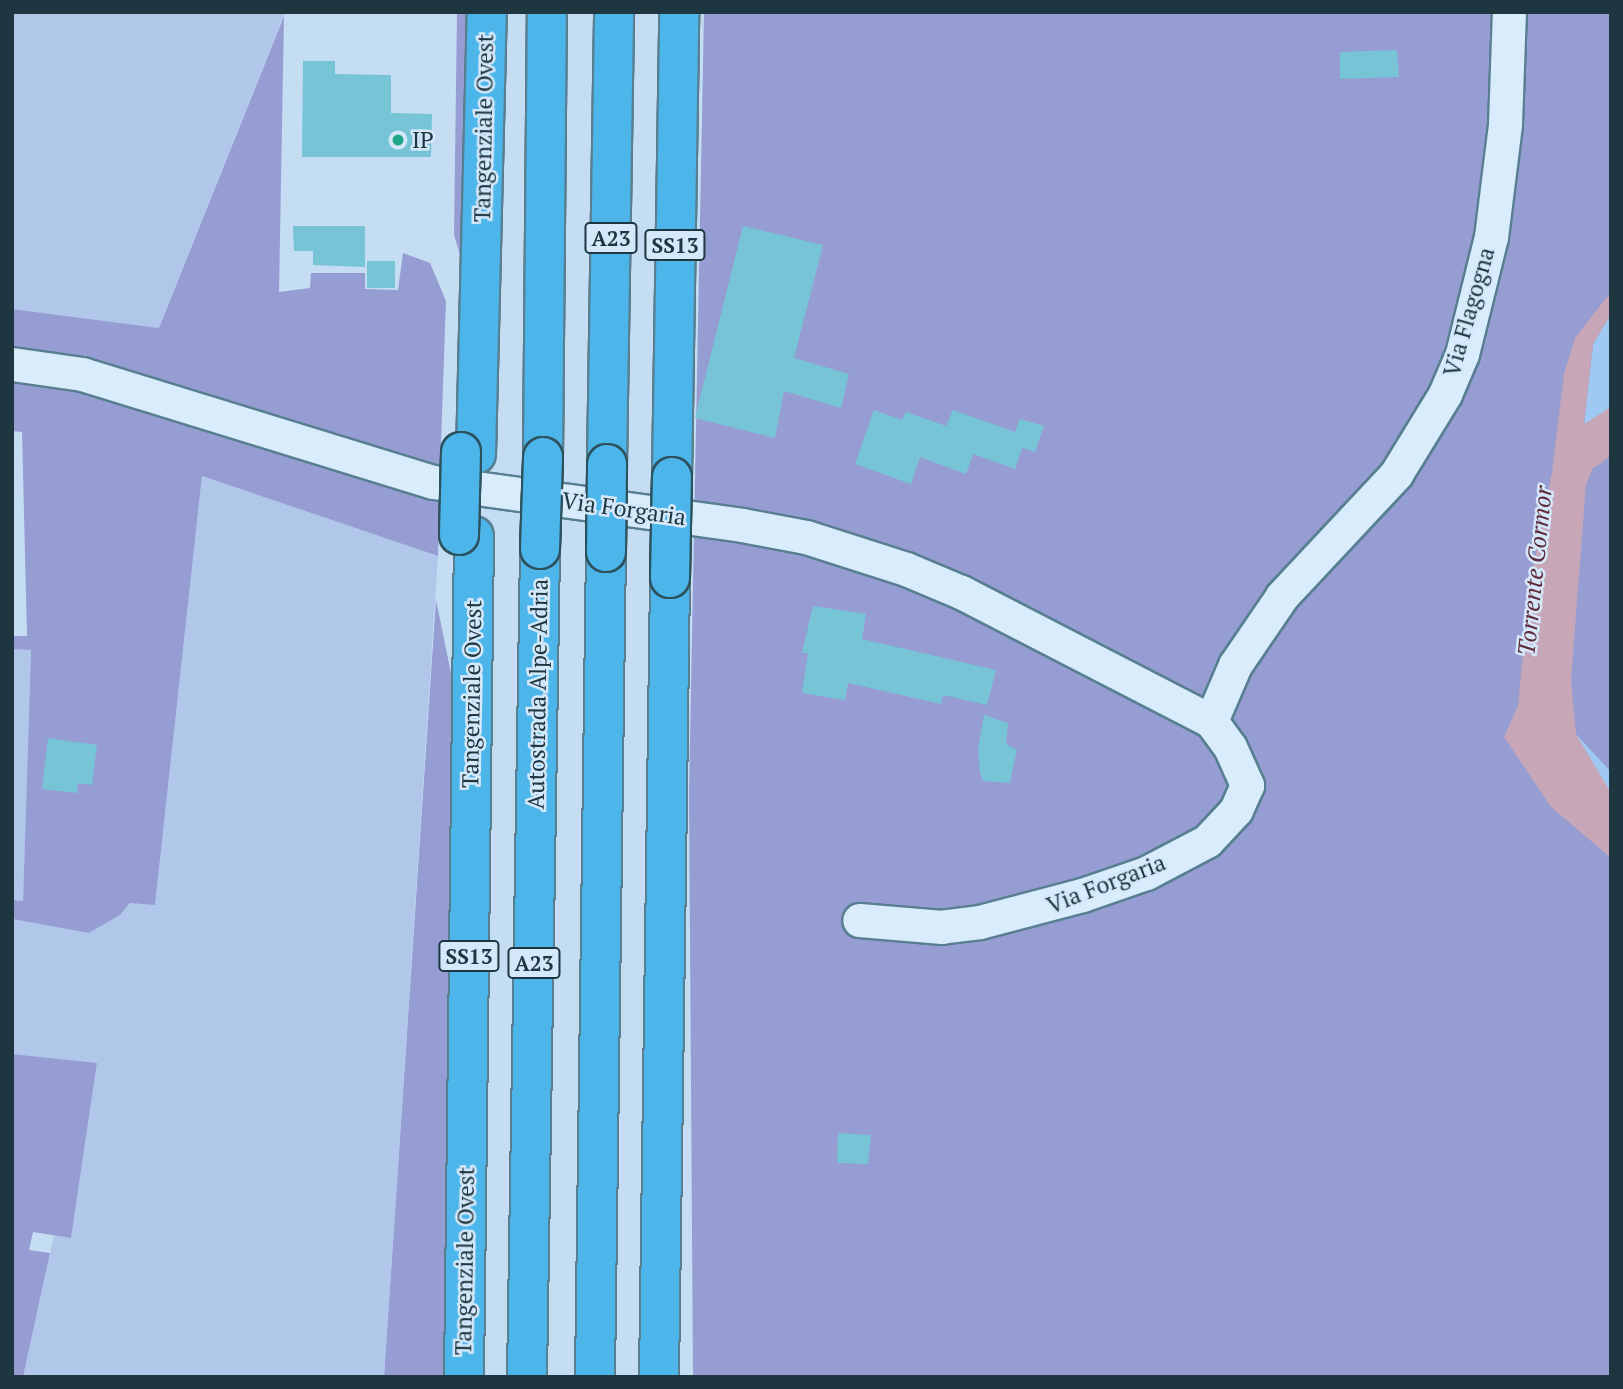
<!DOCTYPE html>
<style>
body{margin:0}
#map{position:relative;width:1623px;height:1389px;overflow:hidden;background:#c4ddf3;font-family:"PT Serif",serif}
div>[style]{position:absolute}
.farmland>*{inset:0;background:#b0c7ea}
.green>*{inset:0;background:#969dd3}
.sand>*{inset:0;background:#9fc8f2}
.water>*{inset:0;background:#c6a6b7}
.building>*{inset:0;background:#76c4d6}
.roads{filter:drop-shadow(2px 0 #587f91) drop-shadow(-2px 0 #587f91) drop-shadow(0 2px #587f91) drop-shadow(0 -2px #587f91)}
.street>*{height:33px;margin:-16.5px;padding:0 16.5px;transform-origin:16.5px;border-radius:16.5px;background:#d9ecfc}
.highway>*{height:38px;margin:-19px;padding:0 19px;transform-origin:19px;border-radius:19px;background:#4cb6eb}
.bridges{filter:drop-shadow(2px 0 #2c525e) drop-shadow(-2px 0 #2c525e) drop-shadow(0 2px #2c525e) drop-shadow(0 -2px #2c525e)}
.highway-bridge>*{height:38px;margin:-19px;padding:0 19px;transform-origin:19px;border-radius:19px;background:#4cb6eb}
.dots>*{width:19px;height:19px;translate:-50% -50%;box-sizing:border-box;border:4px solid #d5e8fa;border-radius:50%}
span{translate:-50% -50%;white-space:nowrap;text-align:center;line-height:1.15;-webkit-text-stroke:5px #d5e8fa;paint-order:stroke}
.shield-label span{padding:2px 5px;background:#d5e8fa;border:2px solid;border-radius:5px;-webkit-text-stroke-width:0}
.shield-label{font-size:21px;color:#1d363f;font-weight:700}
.street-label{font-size:23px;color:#1d363f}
.poi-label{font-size:23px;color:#1d363f}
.left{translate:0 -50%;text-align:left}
.water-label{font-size:24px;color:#602b3b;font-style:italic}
.frame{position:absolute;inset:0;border:14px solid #1d363f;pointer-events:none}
</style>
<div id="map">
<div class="farmland">
<div style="clip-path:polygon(12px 12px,285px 12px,159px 328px,12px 309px)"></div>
<div style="clip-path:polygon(202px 476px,438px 556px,384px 1377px,23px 1377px,54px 1235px,71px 1237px,97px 1064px,12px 1054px,12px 919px,89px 933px,120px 915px,130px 903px,155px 904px)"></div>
<div style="clip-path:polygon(12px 649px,31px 650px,23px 902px,12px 900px)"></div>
</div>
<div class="green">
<div style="clip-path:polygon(457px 12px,471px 12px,464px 268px,454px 235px)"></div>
<div style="clip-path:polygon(704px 12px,1611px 12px,1611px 1377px,693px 1377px,689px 793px)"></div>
<div style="clip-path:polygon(284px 16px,279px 292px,310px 288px,311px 273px,365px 273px,365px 289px,398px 290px,403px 253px,430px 263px,446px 301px,440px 472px,12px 351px,12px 309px,159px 328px)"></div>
<div style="clip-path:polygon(12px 377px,77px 386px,440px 497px,438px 556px,202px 476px,155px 905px,130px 903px,120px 915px,89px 933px,12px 919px,12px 900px,23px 901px,31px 650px,12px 649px,12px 636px,27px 636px,22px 432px,12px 431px)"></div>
<div style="clip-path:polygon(436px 600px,452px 678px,445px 1377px,384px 1377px)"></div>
<div style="clip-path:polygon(12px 1054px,97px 1063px,71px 1238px,33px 1232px,29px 1250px,50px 1253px,23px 1377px,12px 1377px)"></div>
</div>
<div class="sand">
<div style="clip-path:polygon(1611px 314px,1611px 407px,1584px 425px,1593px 344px)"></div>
<div style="clip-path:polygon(1576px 734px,1611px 772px,1611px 793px,1584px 752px)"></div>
</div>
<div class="water">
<div style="clip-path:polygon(1611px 292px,1611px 314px,1593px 344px,1584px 424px,1611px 407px,1611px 456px,1592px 469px,1586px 485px,1571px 680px,1576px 734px,1611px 793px,1611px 858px,1551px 807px,1504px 737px,1518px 706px,1529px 589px,1552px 472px,1564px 374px,1575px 338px)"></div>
</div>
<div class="building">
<div style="clip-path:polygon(1397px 50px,1399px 77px,1340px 79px,1340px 52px)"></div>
<div style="clip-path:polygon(303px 61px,335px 61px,335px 74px,391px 75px,391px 113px,432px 114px,431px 157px,302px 157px)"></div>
<div style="clip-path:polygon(293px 226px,365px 226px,365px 267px,313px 265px,313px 251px,294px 251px)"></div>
<div style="clip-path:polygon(743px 226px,823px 245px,794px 358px,849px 374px,841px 408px,784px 391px,775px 438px,695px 418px)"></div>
<div style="clip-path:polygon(367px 261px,395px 261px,395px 288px,367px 288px)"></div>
<div style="clip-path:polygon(874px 410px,902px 420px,906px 412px,946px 426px,953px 410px,1015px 432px,1020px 419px,1044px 426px,1035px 452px,1022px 448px,1015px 469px,973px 454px,966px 474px,920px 457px,911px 484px,855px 464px)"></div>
<div style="clip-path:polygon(813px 606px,866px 614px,862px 639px,996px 670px,987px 705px,943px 695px,941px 704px,848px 683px,845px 700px,802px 693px,808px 653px,802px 653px)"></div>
<div style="clip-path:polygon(984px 715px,1008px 723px,1006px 744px,1017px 750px,1010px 783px,983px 781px,980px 772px,978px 749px)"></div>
<div style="clip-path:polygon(48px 738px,97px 745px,92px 785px,78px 783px,77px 793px,42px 789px)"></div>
<div style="clip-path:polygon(838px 1133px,871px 1135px,868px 1164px,837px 1163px)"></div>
</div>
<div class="roads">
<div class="street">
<div style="left:12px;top:364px;width:71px;rotate:8.1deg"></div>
<div style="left:82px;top:374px;width:367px;rotate:17.1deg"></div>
<div style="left:433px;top:482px;width:312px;rotate:7.9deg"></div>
<div style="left:742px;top:525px;width:65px;rotate:10.6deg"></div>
<div style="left:806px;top:537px;width:105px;rotate:17.7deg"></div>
<div style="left:906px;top:569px;width:60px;rotate:22.7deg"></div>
<div style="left:961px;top:592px;width:281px;rotate:27.3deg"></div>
<div style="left:1211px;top:721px;width:32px;rotate:54deg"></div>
<div style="left:1230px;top:747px;width:42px;rotate:65.9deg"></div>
<div style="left:1247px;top:785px;width:27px;rotate:114deg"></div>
<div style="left:1236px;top:810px;width:42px;rotate:133.1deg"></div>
<div style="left:1207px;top:841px;width:69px;rotate:152.3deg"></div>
<div style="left:1146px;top:873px;width:68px;rotate:161deg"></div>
<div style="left:1082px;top:895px;width:106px;rotate:165.2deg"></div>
<div style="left:980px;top:922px;width:38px;rotate:173deg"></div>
<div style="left:942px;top:927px;width:83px;rotate:-175.2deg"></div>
<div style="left:1211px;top:721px;width:61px;rotate:-66.8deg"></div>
<div style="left:1235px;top:665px;width:83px;rotate:-55.7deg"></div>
<div style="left:1282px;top:596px;width:167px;rotate:-46.9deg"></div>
<div style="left:1396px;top:474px;width:94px;rotate:-58.5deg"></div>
<div style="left:1445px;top:394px;width:43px;rotate:-67deg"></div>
<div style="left:1462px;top:354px;width:121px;rotate:-76.1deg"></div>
<div style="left:1491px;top:237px;width:114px;rotate:-82.9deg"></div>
<div style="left:1505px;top:124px;width:112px;rotate:-88deg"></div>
</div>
<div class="highway">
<div style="left:476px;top:454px;width:442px;rotate:-88.6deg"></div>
<div style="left:543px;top:457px;width:445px;rotate:-89.5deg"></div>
<div style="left:607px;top:464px;width:452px;rotate:-89.1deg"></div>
<div style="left:672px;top:477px;width:465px;rotate:-89.1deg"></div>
<div style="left:464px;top:1377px;width:841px;rotate:-89.32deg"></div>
<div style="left:527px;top:1377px;width:828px;rotate:-89.1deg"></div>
<div style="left:595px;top:1377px;width:825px;rotate:-89.24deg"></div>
<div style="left:659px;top:1377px;width:799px;rotate:-89.21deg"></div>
</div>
</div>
<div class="bridges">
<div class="highway-bridge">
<div style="left:459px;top:535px;width:83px;rotate:-88.6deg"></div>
<div style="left:540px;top:549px;width:92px;rotate:-88.1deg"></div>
<div style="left:606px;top:552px;width:88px;rotate:-89.3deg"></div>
<div style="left:670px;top:578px;width:101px;rotate:-88.9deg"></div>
</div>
</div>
<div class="dots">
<div style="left:398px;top:140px;background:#20a787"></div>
</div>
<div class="shield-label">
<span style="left:611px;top:238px">A23</span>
<span style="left:675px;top:245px">SS13</span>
<span style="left:469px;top:956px">SS13</span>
<span style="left:534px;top:963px">A23</span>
</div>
<div class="street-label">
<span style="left:484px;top:128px;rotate:-89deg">Tangenziale Ovest</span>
<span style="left:1469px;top:312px;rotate:-74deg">Via Flagogna</span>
<span style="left:624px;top:509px;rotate:8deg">Via Forgaria</span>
<span style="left:472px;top:694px;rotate:-89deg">Tangenziale Ovest</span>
<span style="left:538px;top:694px;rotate:-89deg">Autostrada Alpe-Adria</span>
<span style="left:1106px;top:884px;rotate:-21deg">Via Forgaria</span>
<span style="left:465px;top:1261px;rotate:-89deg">Tangenziale Ovest</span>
</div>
<div class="poi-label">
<span class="left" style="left:412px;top:140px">IP</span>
</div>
<div class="water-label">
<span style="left:1535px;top:571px;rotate:-84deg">Torrente Cormor</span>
</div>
<div class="frame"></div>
</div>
